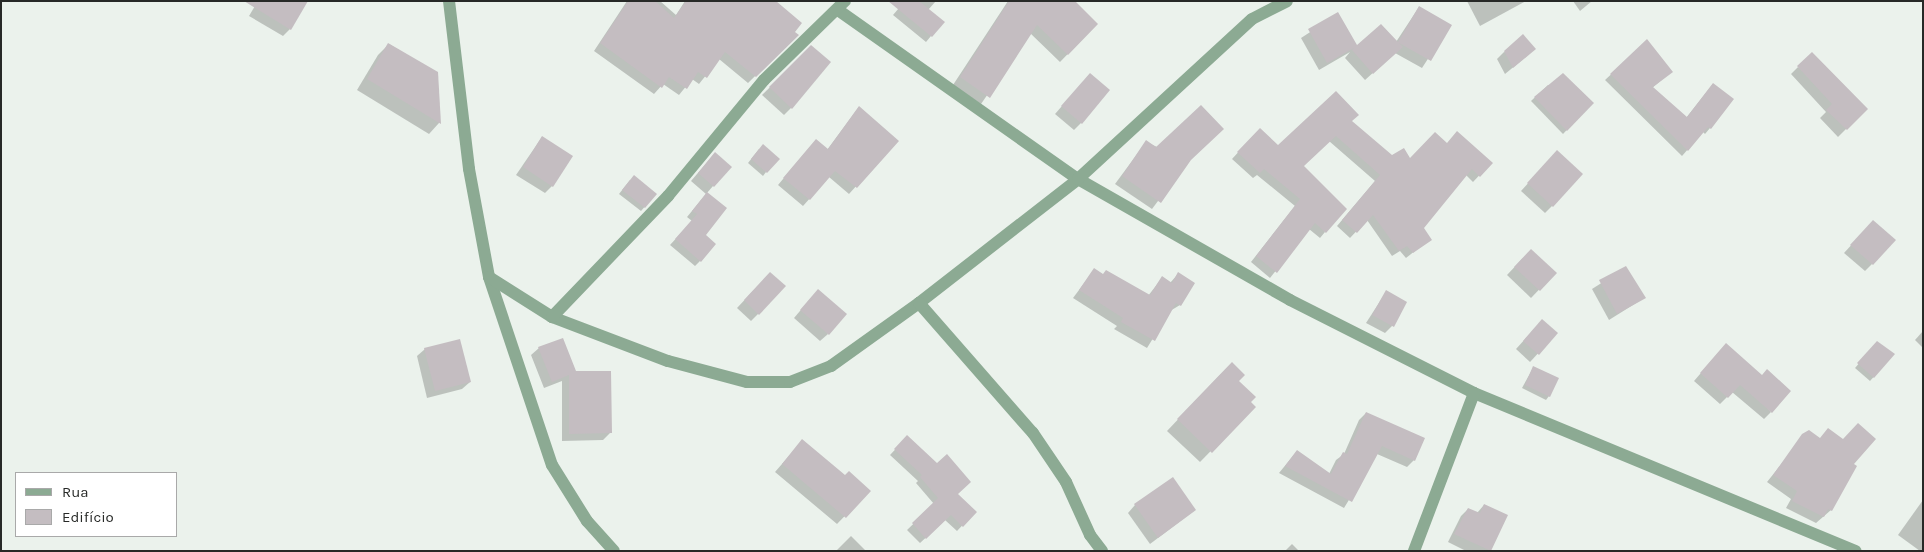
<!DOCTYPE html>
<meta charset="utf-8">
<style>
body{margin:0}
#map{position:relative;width:1924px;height:552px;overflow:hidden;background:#ebf2ec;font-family:Karla,sans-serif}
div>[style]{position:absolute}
.shadow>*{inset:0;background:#0003}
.building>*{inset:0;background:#c4bdc1}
.minor>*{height:12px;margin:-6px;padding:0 6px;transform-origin:6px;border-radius:6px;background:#8caa93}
span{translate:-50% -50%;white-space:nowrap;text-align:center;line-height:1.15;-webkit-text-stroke:4.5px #fff;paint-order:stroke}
.frame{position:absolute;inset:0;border:2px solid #272927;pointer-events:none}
.legend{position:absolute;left:15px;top:472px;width:162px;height:65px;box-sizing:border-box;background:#fff;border:1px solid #a9a9a9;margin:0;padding:6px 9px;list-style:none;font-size:15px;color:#272927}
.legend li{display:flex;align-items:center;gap:10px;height:25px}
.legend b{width:25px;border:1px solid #a9a9a9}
</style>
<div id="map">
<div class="shadow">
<div style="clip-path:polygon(258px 1px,290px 29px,283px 36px,249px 16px)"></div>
<div style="clip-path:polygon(627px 1px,660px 1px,676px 15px,685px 1px,717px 1px,797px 35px,748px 83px,719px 59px,699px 84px,692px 79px,679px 95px,663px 84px,654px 94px,594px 51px)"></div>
<div style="clip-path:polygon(905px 1px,936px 1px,928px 10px,931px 36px,926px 42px,893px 15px)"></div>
<div style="clip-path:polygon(1008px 1px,1046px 1px,1097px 24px,1060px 62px,1030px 33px,981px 104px,953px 85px)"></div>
<div style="clip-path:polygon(1467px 1px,1526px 1px,1480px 26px)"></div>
<div style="clip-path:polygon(1573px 1px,1592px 1px,1580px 11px)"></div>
<div style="clip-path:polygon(1419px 7px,1450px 25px,1422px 68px,1395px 53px,1365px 80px,1345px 58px,1350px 52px,1319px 70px,1301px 38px,1338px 14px,1357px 47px,1396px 42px)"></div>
<div style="clip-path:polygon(1647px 41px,1665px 77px,1652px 88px,1686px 118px,1713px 84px,1710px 128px,1705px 134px,1703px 132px,1682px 156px,1605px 80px)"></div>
<div style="clip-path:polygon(389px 44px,436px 73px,439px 123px,429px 134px,357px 90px,378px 55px)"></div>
<div style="clip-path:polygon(811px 47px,791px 108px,784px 115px,762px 95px)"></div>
<div style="clip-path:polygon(1504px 52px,1527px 56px,1505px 74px,1497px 59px)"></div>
<div style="clip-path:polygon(1798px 67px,1866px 109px,1838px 137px,1820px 118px,1826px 112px,1791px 74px)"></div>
<div style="clip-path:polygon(1090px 74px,1081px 123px,1074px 130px,1055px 114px)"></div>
<div style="clip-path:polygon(1548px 85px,1592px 103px,1563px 134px,1531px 101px)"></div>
<div style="clip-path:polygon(859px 107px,897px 141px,849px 194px,829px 177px,803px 206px,778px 185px,810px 147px,827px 150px)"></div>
<div style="clip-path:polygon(1351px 121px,1392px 157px,1410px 160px,1446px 145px,1491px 163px,1473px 182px,1466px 175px,1422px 228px,1430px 239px,1406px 258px,1400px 251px,1392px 256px,1367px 220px,1350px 238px,1337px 226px,1375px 181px,1329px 141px,1302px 166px,1325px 232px,1320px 238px,1309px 229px,1270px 278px,1251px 262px,1295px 206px,1257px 175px,1253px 178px,1232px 159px,1254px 135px,1278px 147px)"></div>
<div style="clip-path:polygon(542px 137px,552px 186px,545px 193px,516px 175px)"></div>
<div style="clip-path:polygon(1146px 142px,1188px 161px,1152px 209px,1115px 184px)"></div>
<div style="clip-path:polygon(759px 149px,766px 172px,763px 176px,748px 163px)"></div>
<div style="clip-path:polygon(715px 153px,713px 186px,707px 193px,700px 261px,695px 266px,670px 245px,692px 221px,687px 217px,706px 194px,691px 181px)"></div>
<div style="clip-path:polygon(1550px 159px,1552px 206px,1545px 213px,1521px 191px)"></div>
<div style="clip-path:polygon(630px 180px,656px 194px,641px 211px,619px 194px)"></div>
<div style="clip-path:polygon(1866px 229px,1872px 264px,1865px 271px,1844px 253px)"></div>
<div style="clip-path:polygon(1523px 258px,1555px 273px,1531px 298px,1507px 275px)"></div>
<div style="clip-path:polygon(1625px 268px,1644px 298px,1609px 320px,1592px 289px)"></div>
<div style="clip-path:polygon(1094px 270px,1148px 296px,1162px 278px,1170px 283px,1178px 274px,1180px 305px,1170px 311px,1147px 348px,1114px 329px,1117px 326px,1073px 298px)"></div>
<div style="clip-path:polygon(770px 273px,758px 314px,751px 321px,737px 308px)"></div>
<div style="clip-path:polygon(1386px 292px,1392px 326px,1385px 333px,1366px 323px)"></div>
<div style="clip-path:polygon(811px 298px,828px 334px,820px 341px,794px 318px)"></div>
<div style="clip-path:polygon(1535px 328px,1557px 333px,1530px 362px,1516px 349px)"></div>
<div style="clip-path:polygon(1923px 331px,1923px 348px,1915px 340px)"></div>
<div style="clip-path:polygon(1874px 346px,1894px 354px,1870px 381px,1855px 368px)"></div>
<div style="clip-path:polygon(539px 348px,575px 372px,610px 433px,603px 440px,562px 441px,562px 381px,544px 388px,531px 355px)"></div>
<div style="clip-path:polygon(425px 349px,470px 382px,462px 389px,427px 398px,417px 356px)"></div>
<div style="clip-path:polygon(1719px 352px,1771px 412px,1764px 419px,1732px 392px,1720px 404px,1694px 381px)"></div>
<div style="clip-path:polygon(1533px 368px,1549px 396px,1546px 400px,1522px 388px)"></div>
<div style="clip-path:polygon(1221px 374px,1254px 407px,1200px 462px,1167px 431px)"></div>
<div style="clip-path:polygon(1366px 413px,1414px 460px,1407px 467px,1377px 454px,1344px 508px,1279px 473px,1297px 451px,1329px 474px,1336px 460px,1344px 454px,1359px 420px)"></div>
<div style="clip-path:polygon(907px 437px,937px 465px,957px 494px,975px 512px,957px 531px,945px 520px,920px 543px,907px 530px,934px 504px,916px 483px,918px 481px,890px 455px)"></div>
<div style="clip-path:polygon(1802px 438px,1852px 465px,1831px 510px,1816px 523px,1786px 508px,1791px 499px,1767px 482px)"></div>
<div style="clip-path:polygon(802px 441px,845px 477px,869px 491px,837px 524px,775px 472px)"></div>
<div style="clip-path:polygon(1923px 500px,1923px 551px,1920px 551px,1898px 535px)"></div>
<div style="clip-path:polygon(1135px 505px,1195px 510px,1150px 544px,1128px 513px)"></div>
<div style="clip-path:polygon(1484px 505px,1506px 516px,1489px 551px,1466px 551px,1448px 542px,1461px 516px,1468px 509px,1477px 513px)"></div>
<div style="clip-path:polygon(851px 536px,866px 551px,836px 551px)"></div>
<div style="clip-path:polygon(1292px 544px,1299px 551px,1285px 551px)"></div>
</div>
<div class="building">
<div style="clip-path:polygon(244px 1px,308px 1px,291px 30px)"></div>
<div style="clip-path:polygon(628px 1px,655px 1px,674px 18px,686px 1px,776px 1px,802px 23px,795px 32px,799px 35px,756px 77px,725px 52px,707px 78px,698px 72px,687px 89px,669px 77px,662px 88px,600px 43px)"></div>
<div style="clip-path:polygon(888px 1px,919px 1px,945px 22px,932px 37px)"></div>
<div style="clip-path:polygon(1009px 1px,1075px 1px,1098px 24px,1068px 55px,1037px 25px,990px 98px,960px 77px)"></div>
<div style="clip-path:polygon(1419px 6px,1452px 25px,1431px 61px,1399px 43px,1403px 47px,1373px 74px,1352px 50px,1354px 48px,1327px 63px,1308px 29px,1338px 12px,1357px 45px,1381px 24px,1398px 42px)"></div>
<div style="clip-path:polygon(1523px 34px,1536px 49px,1513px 68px,1504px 51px)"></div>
<div style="clip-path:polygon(1647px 39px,1673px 72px,1653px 87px,1687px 117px,1713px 83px,1734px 99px,1711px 129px,1708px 127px,1688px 151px,1610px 74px)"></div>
<div style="clip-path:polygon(388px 43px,438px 72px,441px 124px,367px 79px)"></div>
<div style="clip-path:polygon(811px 45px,831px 62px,792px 109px,769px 87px)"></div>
<div style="clip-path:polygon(1812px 52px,1868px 109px,1847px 130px,1826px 110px,1832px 104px,1797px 66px)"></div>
<div style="clip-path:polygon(1090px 73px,1110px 90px,1082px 124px,1061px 106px)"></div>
<div style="clip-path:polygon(1563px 73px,1594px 103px,1567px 131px,1534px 97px)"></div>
<div style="clip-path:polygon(1336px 91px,1359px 115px,1352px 121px,1392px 155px,1404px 148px,1410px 158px,1435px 132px,1447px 143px,1457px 131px,1493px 163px,1480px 177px,1472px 169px,1424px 228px,1432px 240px,1413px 253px,1407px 246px,1399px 251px,1373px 215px,1357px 233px,1342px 220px,1380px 175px,1336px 136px,1304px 166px,1347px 209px,1326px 233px,1315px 223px,1277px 273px,1256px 256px,1300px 199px,1264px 169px,1260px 173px,1237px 152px,1260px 128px,1278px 145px)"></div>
<div style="clip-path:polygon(1201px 105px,1224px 129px,1191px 160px,1161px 203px,1122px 176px,1146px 140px,1156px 147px)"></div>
<div style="clip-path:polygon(859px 106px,899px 141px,857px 188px,835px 171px,810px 200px,783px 178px,816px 139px,828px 149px)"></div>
<div style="clip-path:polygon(542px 136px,573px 156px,553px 187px,523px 167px)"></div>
<div style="clip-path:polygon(763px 144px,780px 159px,767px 173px,751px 159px)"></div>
<div style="clip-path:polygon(1557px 150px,1583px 174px,1553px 207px,1527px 183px)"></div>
<div style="clip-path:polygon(715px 152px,732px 167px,714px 187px,698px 173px)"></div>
<div style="clip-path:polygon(634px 175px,657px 194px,645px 208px,622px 190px)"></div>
<div style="clip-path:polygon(707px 192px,727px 208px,706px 235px,716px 244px,701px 262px,675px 239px,697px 214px,692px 211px)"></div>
<div style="clip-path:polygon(1873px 220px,1896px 240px,1873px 265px,1850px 245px)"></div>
<div style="clip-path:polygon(1531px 249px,1557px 273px,1540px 291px,1514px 267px)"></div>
<div style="clip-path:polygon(1626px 266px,1646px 298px,1617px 314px,1599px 280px)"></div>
<div style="clip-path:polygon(1094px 268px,1103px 274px,1106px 270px,1150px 295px,1162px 276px,1172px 283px,1178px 272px,1195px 283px,1181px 306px,1176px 303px,1155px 341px,1121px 322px,1123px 318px,1079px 290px)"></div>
<div style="clip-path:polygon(770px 272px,786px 286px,759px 315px,744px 300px)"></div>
<div style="clip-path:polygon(818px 289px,847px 314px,829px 335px,800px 310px)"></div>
<div style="clip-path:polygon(1386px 290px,1407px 302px,1394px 327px,1372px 315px)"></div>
<div style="clip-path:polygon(1542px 319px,1558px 333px,1539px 355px,1523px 341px)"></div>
<div style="clip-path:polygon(563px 338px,576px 371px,611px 371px,612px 433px,569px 434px,569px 375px,552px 382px,538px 347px)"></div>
<div style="clip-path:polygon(460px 339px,471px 382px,435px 391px,424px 348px)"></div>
<div style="clip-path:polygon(1877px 341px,1895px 354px,1874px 378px,1857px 363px)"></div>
<div style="clip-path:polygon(1726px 343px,1762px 375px,1767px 369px,1791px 391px,1772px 413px,1740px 385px,1728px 398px,1700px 373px)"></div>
<div style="clip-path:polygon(1232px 362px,1245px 375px,1239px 381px,1256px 397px,1251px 402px,1256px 407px,1212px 453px,1177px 419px)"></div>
<div style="clip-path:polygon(1533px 366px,1559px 378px,1550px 397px,1525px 385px)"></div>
<div style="clip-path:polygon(1366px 412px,1425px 438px,1415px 461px,1382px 446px,1352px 502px,1285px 466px,1297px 450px,1331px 474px,1343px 452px,1347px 454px)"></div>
<div style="clip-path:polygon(1858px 423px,1876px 439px,1854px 464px,1857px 466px,1832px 511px,1828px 509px,1824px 517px,1792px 501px,1797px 491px,1773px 475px,1802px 434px,1809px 430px,1820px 438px,1828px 428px,1843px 439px)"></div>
<div style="clip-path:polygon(907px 435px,937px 463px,947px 454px,971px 482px,958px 494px,977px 512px,963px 527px,951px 515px,926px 539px,912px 523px,938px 498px,920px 477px,922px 475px,894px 449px)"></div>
<div style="clip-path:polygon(802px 439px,845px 475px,849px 471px,871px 491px,846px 518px,782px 464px)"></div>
<div style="clip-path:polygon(1173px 477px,1196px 510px,1158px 538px,1134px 504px)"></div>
<div style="clip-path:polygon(1484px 504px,1508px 515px,1491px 551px,1454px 534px,1468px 508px,1480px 513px)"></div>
</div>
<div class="minor">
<div style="left:449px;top:1px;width:169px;rotate:83.2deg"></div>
<div style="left:469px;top:169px;width:110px;rotate:79.5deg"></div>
<div style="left:489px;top:277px;width:198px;rotate:71.5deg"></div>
<div style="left:552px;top:465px;width:66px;rotate:58deg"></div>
<div style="left:587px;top:521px;width:40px;rotate:48deg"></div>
<div style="left:838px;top:10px;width:294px;rotate:35.2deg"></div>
<div style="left:1078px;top:179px;width:244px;rotate:29.7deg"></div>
<div style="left:1290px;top:300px;width:206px;rotate:26.8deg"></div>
<div style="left:1474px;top:393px;width:413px;rotate:22.5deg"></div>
<div style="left:489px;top:277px;width:75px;rotate:32.4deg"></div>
<div style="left:552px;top:317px;width:124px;rotate:20.8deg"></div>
<div style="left:668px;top:361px;width:82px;rotate:14.9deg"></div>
<div style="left:747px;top:382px;width:43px"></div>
<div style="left:790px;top:382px;width:44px;rotate:-21.3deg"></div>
<div style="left:831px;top:366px;width:108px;rotate:-35.6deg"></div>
<div style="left:919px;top:303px;width:202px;rotate:-37.9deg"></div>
<div style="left:1078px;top:179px;width:236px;rotate:-42.6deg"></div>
<div style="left:1252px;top:19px;width:39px;rotate:-27deg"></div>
<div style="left:919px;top:303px;width:173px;rotate:48.8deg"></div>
<div style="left:1033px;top:433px;width:59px;rotate:56deg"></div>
<div style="left:1066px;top:482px;width:58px;rotate:65.6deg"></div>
<div style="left:1090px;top:535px;width:20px;rotate:53deg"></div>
<div style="left:552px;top:317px;width:168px;rotate:-46.2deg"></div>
<div style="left:668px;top:196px;width:151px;rotate:-50.4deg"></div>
<div style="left:764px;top:80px;width:113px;rotate:-44.3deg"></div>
<div style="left:1414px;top:551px;width:169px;rotate:-69.2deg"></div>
</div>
<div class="frame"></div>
<ul class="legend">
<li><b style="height:6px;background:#8caa93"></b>Rua</li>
<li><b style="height:14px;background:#c4bdc1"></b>Edifício</li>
</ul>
</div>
